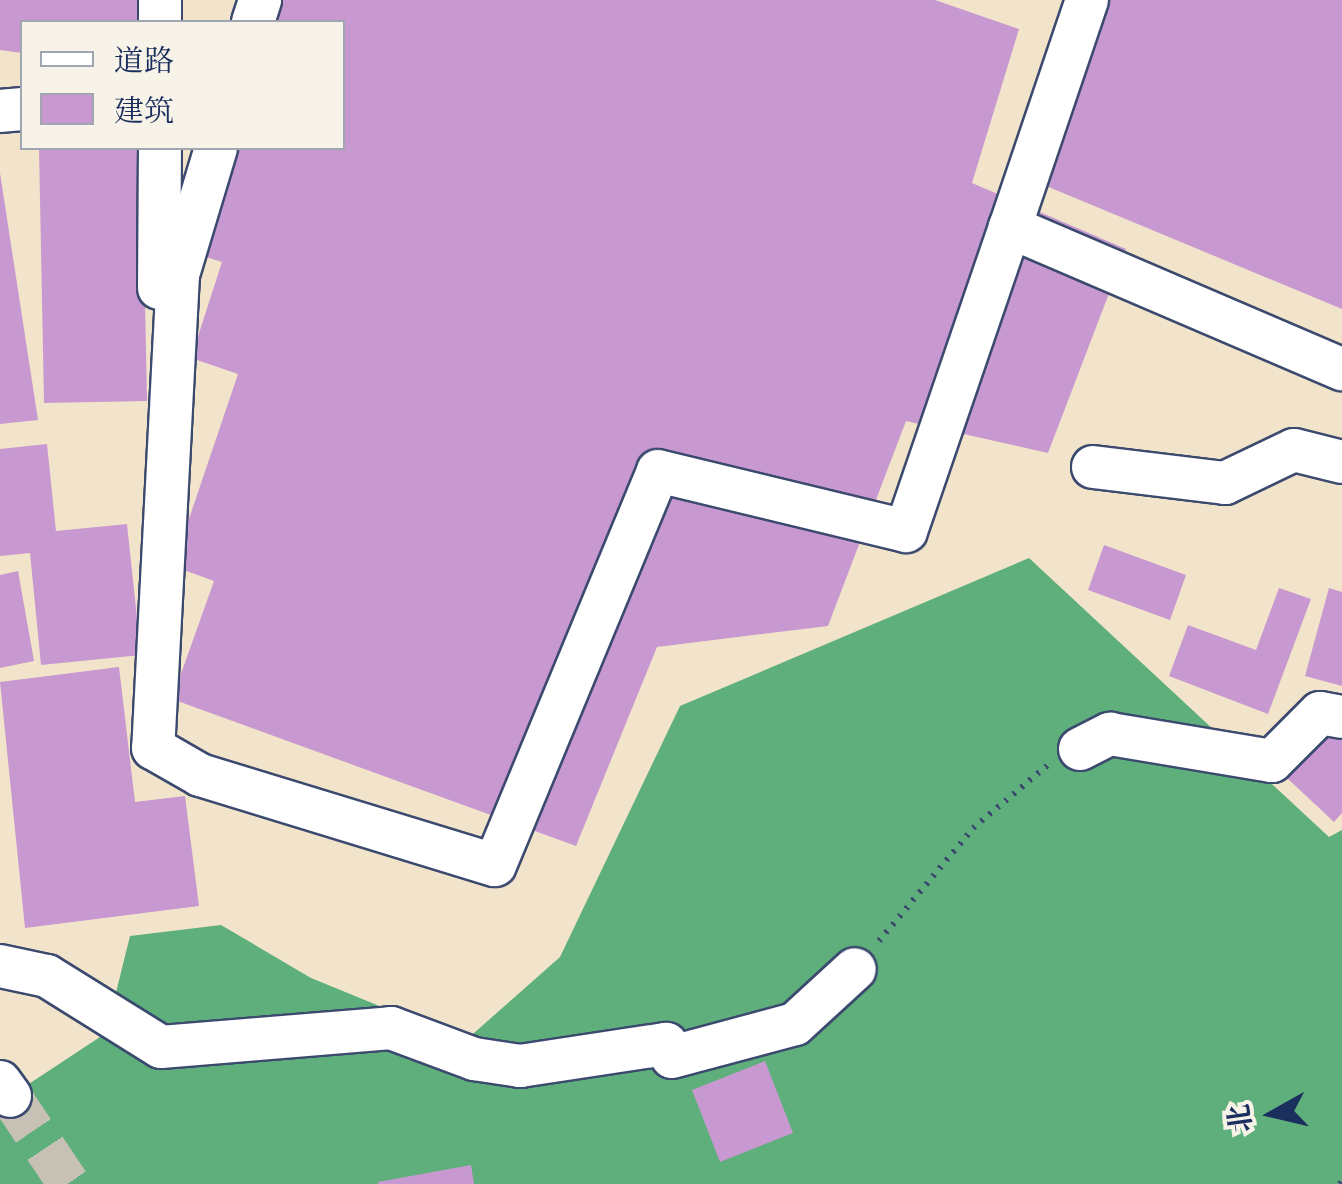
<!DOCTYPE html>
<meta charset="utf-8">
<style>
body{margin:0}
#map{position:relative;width:1342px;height:1184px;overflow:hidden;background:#f2e4ca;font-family:"Old Standard TT","Noto Serif SC",serif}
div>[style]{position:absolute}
.forest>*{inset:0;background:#5eaf7b}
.building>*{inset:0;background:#c899d1}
.minor-tunnel>*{height:42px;margin-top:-21px;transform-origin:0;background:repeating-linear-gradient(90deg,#c7c0b4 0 42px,transparent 0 63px)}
.path>*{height:6px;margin-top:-3px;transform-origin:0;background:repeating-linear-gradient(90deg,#3b4a6e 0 2.5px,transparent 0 10.5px)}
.roads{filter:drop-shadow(2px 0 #3b4a6e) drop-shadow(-2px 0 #3b4a6e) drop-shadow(0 2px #3b4a6e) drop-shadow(0 -2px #3b4a6e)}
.minor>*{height:42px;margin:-21px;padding:0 21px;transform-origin:21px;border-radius:21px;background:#fff}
span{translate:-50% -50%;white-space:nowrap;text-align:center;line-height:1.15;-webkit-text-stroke:8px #f7f3e8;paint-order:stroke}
.legend{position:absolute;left:20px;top:20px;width:325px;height:130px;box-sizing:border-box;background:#f7f3e8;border:2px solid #9fa5b1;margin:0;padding:12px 18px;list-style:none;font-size:30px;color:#1b2f5e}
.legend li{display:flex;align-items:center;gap:20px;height:50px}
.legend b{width:50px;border:2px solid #9fa5b1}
.north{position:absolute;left:1222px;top:1064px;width:100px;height:100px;-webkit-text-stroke:8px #f7f3e8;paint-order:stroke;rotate:262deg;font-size:28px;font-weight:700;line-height:40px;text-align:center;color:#1b2f5e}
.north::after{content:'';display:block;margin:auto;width:35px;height:45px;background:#1b2f5e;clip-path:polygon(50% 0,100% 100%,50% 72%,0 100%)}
</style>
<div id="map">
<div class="forest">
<div style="clip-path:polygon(1029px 558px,1329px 837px,1342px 830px,1342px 1184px,0 1184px,0 1103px,106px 1033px,130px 936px,221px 925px,311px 978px,465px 1041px,560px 957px,680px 706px)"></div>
</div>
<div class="building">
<div style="clip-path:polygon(0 0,143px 0,143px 22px,22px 22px,22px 53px,0 50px)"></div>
<div style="clip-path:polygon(281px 0,935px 0,1019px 29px,972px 183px,1126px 249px,1048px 453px,906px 421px,828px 626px,657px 647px,576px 846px,172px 699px,214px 581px,173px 566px,238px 374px,191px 358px,222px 262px,200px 255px,234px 148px,342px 148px,342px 22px,274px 22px)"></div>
<div style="clip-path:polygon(1087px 0,1342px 0,1342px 309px,1027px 178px)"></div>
<div style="clip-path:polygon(39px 148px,142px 148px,147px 401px,44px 403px)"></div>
<div style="clip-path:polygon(0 173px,38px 420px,0 424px)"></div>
<div style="clip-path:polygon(47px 444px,56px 531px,127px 524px,141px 655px,41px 665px,30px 553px,0 556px,0 449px)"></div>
<div style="clip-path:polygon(1104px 545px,1186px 575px,1170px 620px,1088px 590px)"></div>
<div style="clip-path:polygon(18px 571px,34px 661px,0 668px,0 575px)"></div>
<div style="clip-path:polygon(1279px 588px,1311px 599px,1268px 714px,1169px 676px,1188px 625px,1256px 650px)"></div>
<div style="clip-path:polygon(1329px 588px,1342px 592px,1342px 686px,1305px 676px)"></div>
<div style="clip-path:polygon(119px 667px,135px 802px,185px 796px,199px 906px,25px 928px,0 682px)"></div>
<div style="clip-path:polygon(1332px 724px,1342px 733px,1342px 813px,1334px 822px,1287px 778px)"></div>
<div style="clip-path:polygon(765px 1061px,793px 1133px,720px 1162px,692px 1090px)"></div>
<div style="clip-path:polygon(471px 1165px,474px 1184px,378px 1184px,378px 1182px)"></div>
</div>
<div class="minor-tunnel">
<div style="left:10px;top:1096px;width:106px;rotate:56.2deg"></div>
</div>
<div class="path">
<div style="left:879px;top:941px;width:147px;rotate:-50.2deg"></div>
<div style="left:973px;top:828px;width:99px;rotate:-40.1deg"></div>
<div style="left:1340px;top:1184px;width:4px;rotate:-63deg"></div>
</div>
<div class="roads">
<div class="minor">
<div style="left:160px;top:0;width:22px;rotate:90deg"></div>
<div style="left:1087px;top:0;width:240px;rotate:108.7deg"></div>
<div style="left:1010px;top:227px;width:361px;rotate:23.2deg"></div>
<div style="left:253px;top:22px;width:23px;rotate:-72deg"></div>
<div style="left:0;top:111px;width:22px;rotate:-5deg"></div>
<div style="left:216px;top:148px;width:133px;rotate:106.7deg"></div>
<div style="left:178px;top:275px;width:474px;rotate:93deg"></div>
<div style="left:153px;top:748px;width:54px;rotate:29.9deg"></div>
<div style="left:200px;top:775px;width:308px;rotate:17deg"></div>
<div style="left:495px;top:865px;width:426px;rotate:-67.5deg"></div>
<div style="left:658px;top:471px;width:255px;rotate:13.6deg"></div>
<div style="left:906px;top:531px;width:321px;rotate:-71.1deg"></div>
<div style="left:159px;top:288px;width:140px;rotate:-89.6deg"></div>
<div style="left:1093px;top:467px;width:133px;rotate:6.9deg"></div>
<div style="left:1225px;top:483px;width:76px;rotate:-25.6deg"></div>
<div style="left:1294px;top:450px;width:49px;rotate:14deg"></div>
<div style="left:1080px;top:749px;width:34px;rotate:-27deg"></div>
<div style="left:1110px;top:734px;width:164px;rotate:9.5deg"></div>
<div style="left:1272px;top:761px;width:68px;rotate:-45deg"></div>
<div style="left:1320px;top:713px;width:22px;rotate:10deg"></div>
<div style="left:0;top:966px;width:48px;rotate:12deg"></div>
<div style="left:47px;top:976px;width:134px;rotate:31.9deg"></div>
<div style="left:161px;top:1047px;width:231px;rotate:-4.7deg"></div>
<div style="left:391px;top:1028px;width:89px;rotate:20.5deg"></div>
<div style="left:474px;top:1059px;width:47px;rotate:8.7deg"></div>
<div style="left:520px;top:1066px;width:148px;rotate:-8.6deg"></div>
<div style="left:666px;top:1044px;width:14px;rotate:65deg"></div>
<div style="left:672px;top:1057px;width:127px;rotate:-15deg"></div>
<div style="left:795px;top:1024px;width:81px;rotate:-42.5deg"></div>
<div style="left:0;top:1082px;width:17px;rotate:54deg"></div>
</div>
</div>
<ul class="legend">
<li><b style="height:12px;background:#fff"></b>道路</li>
<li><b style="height:28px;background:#c899d1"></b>建筑</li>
</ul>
<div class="north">北</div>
</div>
